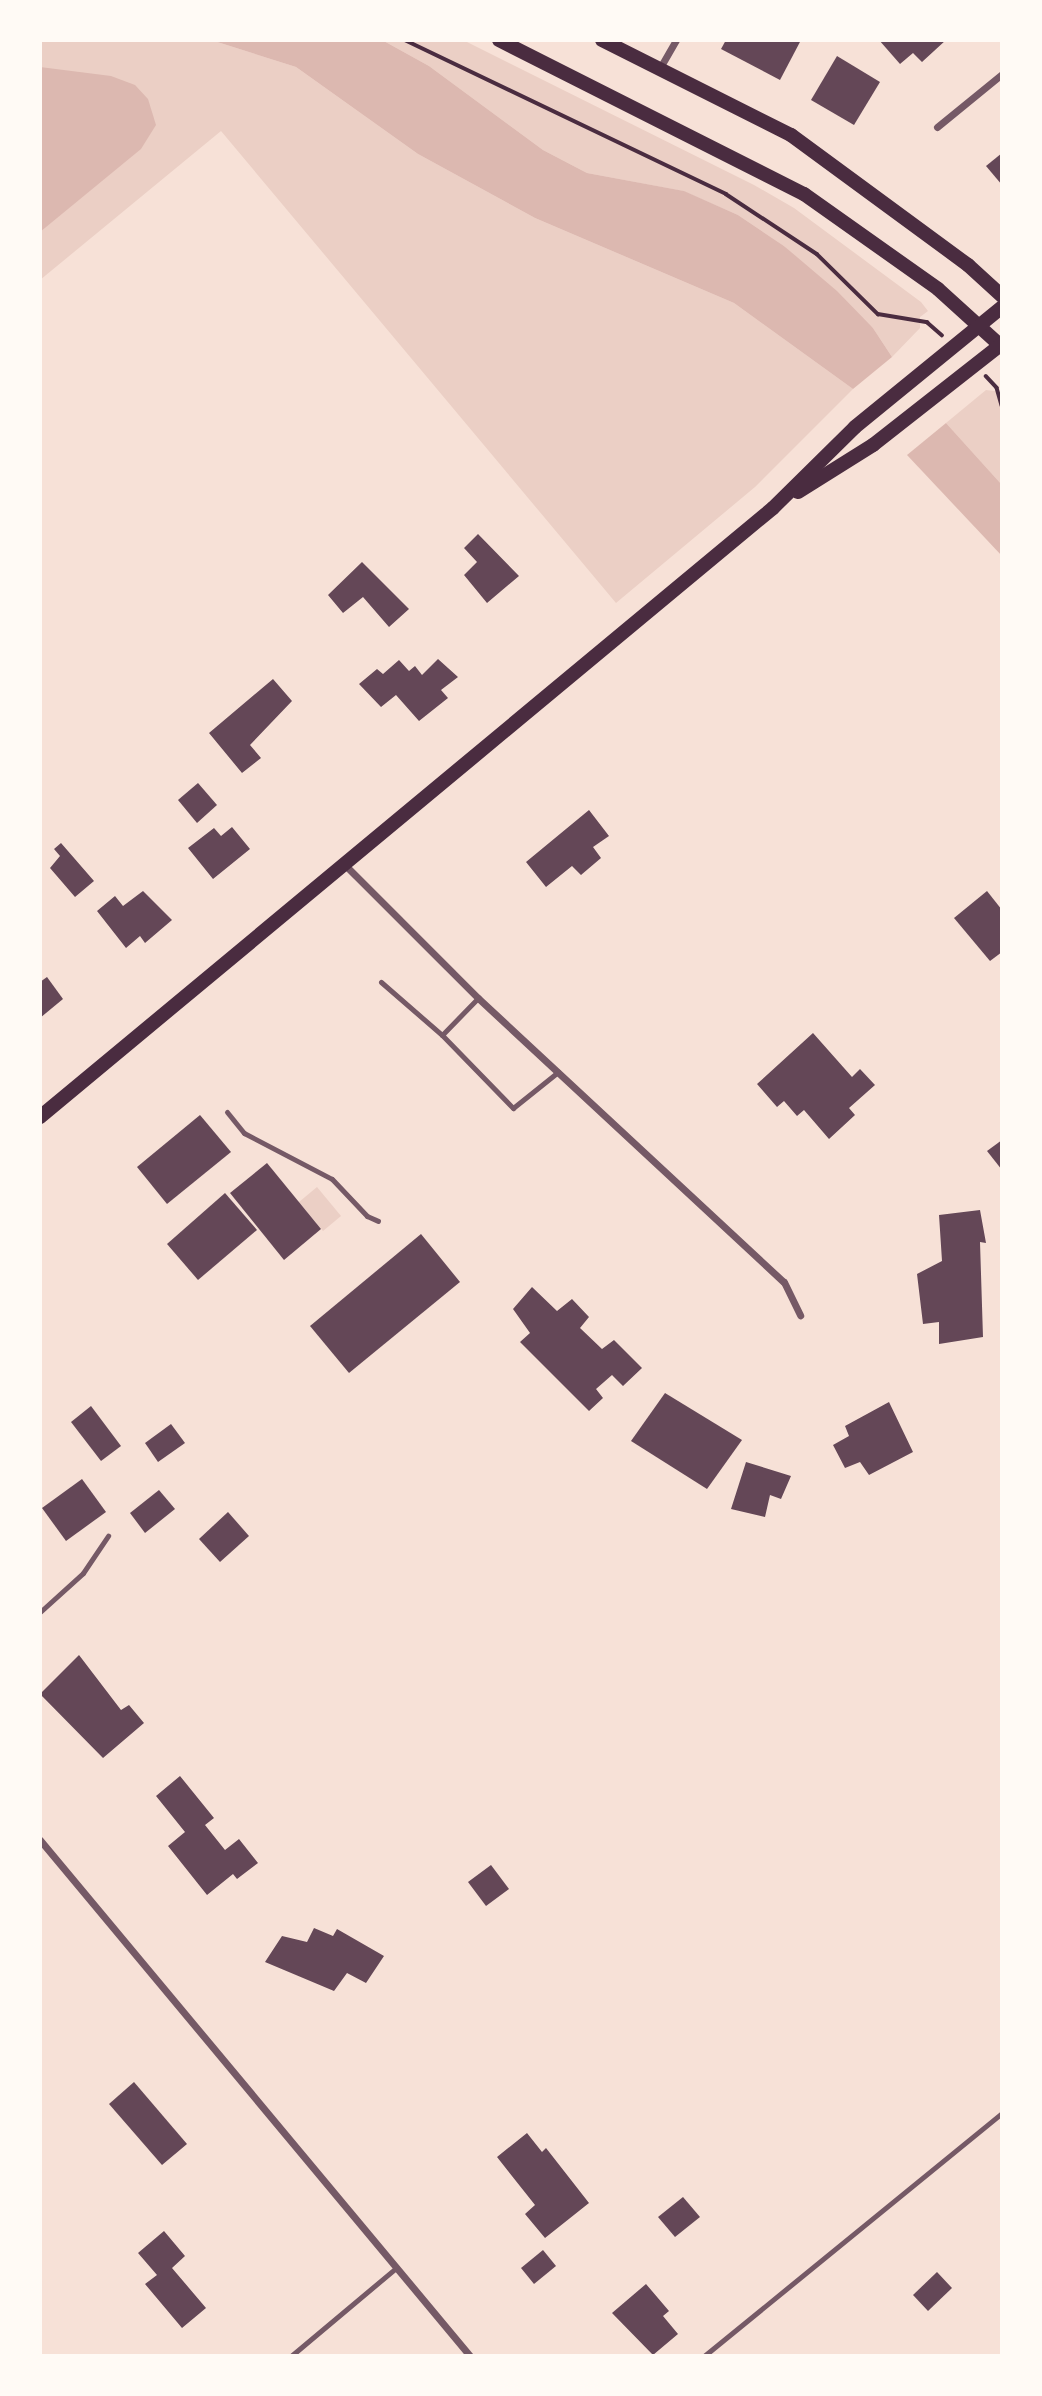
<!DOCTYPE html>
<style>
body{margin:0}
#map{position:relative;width:1042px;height:2396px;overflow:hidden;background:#f7e1d7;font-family:"Archivo Narrow",sans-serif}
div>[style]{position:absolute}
.green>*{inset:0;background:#ebcfc5}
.water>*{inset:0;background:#dcb8b0}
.building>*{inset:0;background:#644757}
.path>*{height:3.5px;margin:-1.75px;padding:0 1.75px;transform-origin:1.75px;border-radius:1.75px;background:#4a2c40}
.service>*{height:5px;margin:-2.5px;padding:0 2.5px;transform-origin:2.5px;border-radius:2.5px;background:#755966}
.minor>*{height:7px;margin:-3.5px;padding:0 3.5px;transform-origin:3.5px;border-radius:3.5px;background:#755966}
.secondary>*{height:14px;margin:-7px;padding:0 7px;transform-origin:7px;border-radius:7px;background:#4a2c40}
span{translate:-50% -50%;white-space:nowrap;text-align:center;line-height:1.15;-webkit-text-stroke:5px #fffaf5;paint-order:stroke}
.frame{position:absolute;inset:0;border:42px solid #fffaf5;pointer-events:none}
</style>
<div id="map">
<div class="green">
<div style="clip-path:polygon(40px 40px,211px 40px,296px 67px,418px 154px,535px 218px,734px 303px,853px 389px,755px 487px,616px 603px,221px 131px,40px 280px)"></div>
<div style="clip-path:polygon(382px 40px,463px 40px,754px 185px,794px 208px,921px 302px,928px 311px,920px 317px,920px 328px,892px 357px,873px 328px,784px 246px,738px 215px,683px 191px,587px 173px,543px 150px,429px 66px)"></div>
<div style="clip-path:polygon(986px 390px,1002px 392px,1002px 485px,946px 423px)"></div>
<div style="clip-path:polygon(317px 1187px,341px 1216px,323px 1231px,299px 1202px)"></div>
</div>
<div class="water">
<div style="clip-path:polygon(211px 40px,382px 40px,429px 66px,543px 150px,587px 173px,684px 191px,738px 215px,784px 246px,837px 291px,873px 328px,892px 357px,853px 389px,734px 303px,535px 218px,418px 154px,296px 67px)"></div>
<div style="clip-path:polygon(40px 67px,111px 76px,135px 85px,148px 99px,156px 125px,141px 149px,40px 232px)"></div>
<div style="clip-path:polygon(946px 423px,1002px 485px,1002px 556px,907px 455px)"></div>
</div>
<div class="building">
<div style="clip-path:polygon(726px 40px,801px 40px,780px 80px,721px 49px)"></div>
<div style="clip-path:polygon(879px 40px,946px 40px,922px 62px,913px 53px,900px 64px)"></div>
<div style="clip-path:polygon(837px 56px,880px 82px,854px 125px,811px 100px)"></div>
<div style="clip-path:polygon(1002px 153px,1002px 185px,986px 166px)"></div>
<div style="clip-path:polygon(478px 534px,519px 576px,487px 603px,464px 575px,477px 562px,464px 548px)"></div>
<div style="clip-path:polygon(362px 562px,409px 609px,389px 627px,363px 597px,343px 613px,328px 595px)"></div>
<div style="clip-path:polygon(438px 659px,458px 677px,441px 690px,448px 698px,419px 721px,396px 695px,381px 707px,359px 684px,377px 669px,383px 674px,399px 660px,409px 671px,415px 666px,422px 675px)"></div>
<div style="clip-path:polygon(273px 679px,292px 701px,250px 745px,261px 758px,242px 773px,209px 733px)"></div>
<div style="clip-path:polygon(198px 783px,217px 805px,197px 823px,178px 800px)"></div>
<div style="clip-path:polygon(589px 810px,609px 836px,593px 847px,601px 858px,581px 875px,572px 866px,546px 887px,526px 862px)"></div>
<div style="clip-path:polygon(232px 827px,250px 849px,213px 879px,188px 848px,214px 828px,221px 836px)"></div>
<div style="clip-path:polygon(61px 843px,94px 881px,75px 897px,50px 868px,60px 856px,54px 849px)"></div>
<div style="clip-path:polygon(143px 891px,172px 920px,145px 943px,140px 936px,126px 948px,97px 911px,115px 896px,123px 906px)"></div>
<div style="clip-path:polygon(987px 891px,1002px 910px,1002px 952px,990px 961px,954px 918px)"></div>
<div style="clip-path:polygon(47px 977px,63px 999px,40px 1018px,40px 982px)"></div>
<div style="clip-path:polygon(813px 1033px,852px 1077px,860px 1069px,875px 1085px,849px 1108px,855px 1115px,829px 1139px,804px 1110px,797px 1116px,784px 1101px,777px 1107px,757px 1084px)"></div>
<div style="clip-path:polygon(200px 1115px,231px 1152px,167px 1204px,137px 1167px)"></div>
<div style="clip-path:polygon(1002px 1140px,1002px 1170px,987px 1151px)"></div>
<div style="clip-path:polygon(267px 1163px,321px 1229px,284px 1260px,230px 1193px)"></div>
<div style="clip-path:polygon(225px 1193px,257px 1230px,198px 1280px,167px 1244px)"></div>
<div style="clip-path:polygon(980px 1210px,986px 1243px,980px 1242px,983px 1337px,939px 1344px,939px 1322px,923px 1324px,917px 1274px,942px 1261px,939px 1215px)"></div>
<div style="clip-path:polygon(421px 1234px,460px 1282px,349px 1373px,310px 1326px)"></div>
<div style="clip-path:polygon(532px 1287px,557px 1311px,572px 1299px,589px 1317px,580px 1328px,602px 1349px,614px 1340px,642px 1368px,623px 1386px,612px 1375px,596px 1389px,603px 1398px,589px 1411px,520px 1342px,530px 1333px,513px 1309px)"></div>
<div style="clip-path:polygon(665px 1393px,742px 1440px,707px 1489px,631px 1441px)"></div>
<div style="clip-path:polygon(889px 1402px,913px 1452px,869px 1475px,860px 1462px,845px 1468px,833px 1445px,849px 1436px,845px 1426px)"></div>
<div style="clip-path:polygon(91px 1406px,121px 1446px,101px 1461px,71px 1422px)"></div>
<div style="clip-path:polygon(171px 1424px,185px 1443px,158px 1462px,145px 1443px)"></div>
<div style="clip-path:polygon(746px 1462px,791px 1476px,781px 1499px,770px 1495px,765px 1517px,731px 1509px)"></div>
<div style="clip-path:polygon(82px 1479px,106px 1512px,66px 1541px,42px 1508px)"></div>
<div style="clip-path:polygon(159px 1490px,175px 1509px,145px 1533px,130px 1513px)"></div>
<div style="clip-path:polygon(228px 1512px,249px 1536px,220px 1562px,199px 1539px)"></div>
<div style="clip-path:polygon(79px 1655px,121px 1710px,129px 1705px,144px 1723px,103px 1758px,40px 1694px)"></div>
<div style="clip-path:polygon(180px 1776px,214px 1818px,205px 1825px,225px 1850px,239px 1839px,258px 1863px,237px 1879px,233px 1874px,207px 1895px,168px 1846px,185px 1832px,156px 1796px)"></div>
<div style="clip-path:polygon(491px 1865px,509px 1889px,486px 1906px,468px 1882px)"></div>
<div style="clip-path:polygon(314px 1928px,333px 1936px,337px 1929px,384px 1956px,366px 1983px,347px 1973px,334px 1991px,265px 1962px,282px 1936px,307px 1942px)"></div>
<div style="clip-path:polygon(134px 2082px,187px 2144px,162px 2165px,109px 2104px)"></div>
<div style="clip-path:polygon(527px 2133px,542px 2152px,546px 2148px,589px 2203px,545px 2238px,525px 2214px,535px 2205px,497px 2157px)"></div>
<div style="clip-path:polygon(683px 2197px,700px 2217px,675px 2237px,658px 2217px)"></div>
<div style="clip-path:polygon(164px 2231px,185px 2256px,172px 2268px,206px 2308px,182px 2328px,145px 2284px,157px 2275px,138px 2253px)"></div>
<div style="clip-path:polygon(543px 2250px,556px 2266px,534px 2284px,521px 2268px)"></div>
<div style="clip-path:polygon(937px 2272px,952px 2288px,928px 2311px,913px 2295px)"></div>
<div style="clip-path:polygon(646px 2284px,669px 2311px,663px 2316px,678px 2334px,653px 2355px,612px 2313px)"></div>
</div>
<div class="path">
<div style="left:405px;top:40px;width:356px;rotate:25.6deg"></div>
<div style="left:726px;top:194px;width:109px;rotate:33.4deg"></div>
<div style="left:817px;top:254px;width:86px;rotate:44.5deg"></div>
<div style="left:878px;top:314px;width:50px;rotate:9.3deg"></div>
<div style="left:927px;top:322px;width:20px;rotate:41deg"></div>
<div style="left:986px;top:376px;width:16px;rotate:47deg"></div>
<div style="left:997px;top:388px;width:18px;rotate:74deg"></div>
</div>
<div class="service">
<div style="left:381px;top:982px;width:81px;rotate:41deg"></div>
<div style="left:442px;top:1035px;width:102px;rotate:45.8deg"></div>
<div style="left:513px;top:1108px;width:58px;rotate:-38.7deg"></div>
<div style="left:442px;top:1035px;width:52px;rotate:-45.8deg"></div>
<div style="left:227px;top:1112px;width:27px;rotate:51deg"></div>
<div style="left:244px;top:1133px;width:99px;rotate:27.6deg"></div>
<div style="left:332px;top:1179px;width:51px;rotate:46.6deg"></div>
<div style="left:367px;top:1216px;width:12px;rotate:24deg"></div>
<div style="left:40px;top:1612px;width:58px;rotate:-42.2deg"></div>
<div style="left:83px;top:1573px;width:45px;rotate:-56deg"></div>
<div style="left:291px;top:2356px;width:138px;rotate:-40deg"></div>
<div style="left:704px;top:2356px;width:385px;rotate:-39.2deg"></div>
</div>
<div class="minor">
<div style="left:661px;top:66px;width:30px;rotate:-60deg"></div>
<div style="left:937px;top:127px;width:84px;rotate:-39.2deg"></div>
<div style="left:344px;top:864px;width:190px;rotate:45deg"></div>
<div style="left:478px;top:998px;width:417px;rotate:42.9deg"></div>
<div style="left:784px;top:1282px;width:37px;rotate:64deg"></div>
<div style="left:40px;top:1840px;width:672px;rotate:50.19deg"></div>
</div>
<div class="secondary">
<div style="left:499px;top:40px;width:342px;rotate:26.8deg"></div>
<div style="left:804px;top:194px;width:164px;rotate:35.3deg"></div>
<div style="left:938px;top:289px;width:86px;rotate:42.2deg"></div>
<div style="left:602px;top:40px;width:212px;rotate:26.7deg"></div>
<div style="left:791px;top:135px;width:220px;rotate:36.3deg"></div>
<div style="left:968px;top:265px;width:46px;rotate:42.4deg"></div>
<div style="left:798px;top:492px;width:89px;rotate:-32.1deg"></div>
<div style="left:873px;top:445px;width:164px;rotate:-38.1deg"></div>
<div style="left:40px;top:1117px;width:953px;rotate:-39.72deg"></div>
<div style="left:773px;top:508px;width:115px;rotate:-44.6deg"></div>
<div style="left:855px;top:427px;width:190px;rotate:-39.2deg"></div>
</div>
<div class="frame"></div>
</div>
